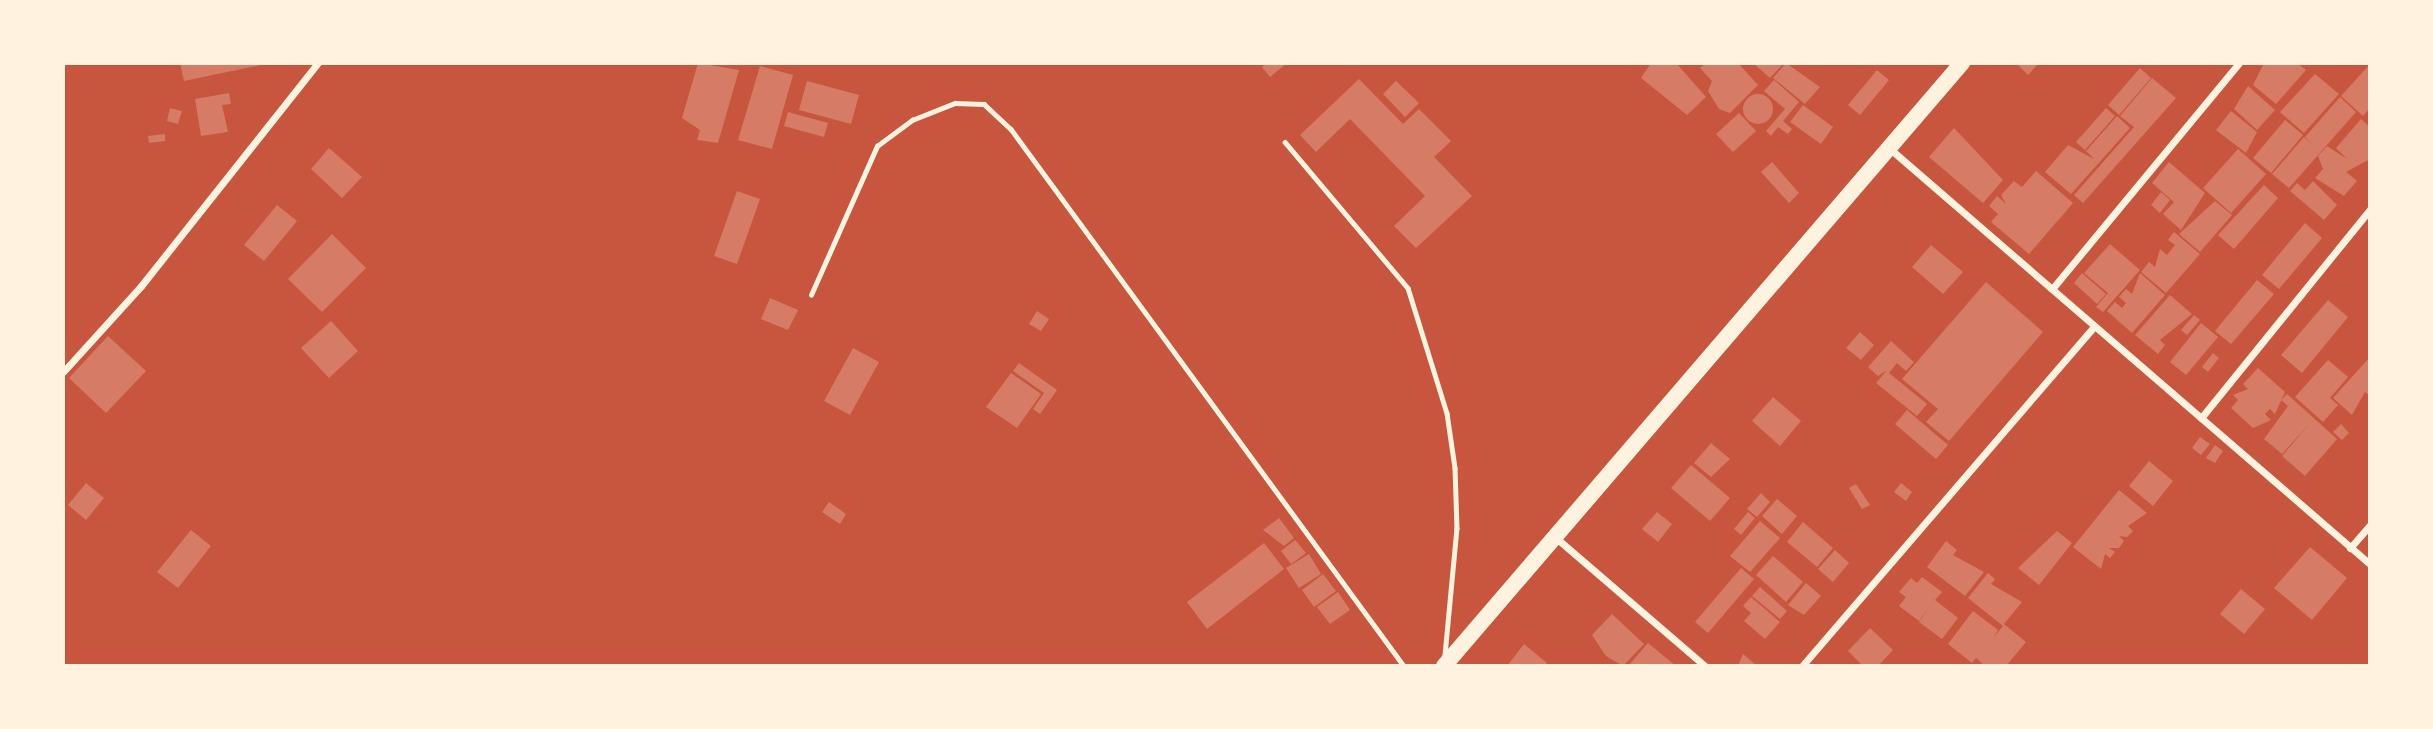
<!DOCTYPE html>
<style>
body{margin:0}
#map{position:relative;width:2433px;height:729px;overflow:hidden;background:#c8553d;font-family:Rubik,sans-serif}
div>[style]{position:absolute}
.building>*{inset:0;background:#d67c66}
.round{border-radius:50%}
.service>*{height:4.5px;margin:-2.25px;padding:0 2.25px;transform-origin:2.25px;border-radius:2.25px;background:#fff3e0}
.minor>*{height:7px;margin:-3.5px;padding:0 3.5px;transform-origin:3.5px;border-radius:3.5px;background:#fff3e0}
.primary>*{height:16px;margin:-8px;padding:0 8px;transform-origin:8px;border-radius:8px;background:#fff3e0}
span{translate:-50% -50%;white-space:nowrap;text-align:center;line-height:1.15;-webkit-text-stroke:7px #fff3e0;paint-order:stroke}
.frame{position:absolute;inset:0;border:65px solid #fff3e0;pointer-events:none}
</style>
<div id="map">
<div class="building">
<div style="clip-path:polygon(180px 63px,266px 63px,266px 64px,184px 81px)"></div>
<div style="clip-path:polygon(698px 63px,739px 70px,718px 143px,697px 140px,700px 130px,682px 118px)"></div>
<div style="clip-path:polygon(1267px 63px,1287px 63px,1270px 77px,1262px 67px)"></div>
<div style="clip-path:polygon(1651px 63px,1677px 64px,1706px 97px,1687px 115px,1641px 78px)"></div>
<div style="clip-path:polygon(1706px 63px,1738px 63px,1758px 85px,1730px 113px,1719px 109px,1708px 91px,1712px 81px,1700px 68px)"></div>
<div style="clip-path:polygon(1753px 63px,1784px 63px,1770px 78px)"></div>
<div style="clip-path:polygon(1786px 63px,1820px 87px,1805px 104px,1773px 78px)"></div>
<div style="clip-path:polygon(2016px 63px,2039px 63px,2028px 75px)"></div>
<div style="clip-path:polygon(2264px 63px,2297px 63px,2306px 70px,2276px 104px,2253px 85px)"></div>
<div style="clip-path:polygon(2370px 64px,2370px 108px,2363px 116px,2341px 96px)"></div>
<div style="clip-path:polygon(760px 66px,793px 75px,772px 149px,738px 140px)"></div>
<div style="clip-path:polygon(2140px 68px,2151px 78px,2119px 115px,2108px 105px)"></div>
<div style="clip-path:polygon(1877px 70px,1889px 80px,1860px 115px,1848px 105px)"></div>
<div style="clip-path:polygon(2315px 74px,2339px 94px,2304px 133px,2280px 112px)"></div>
<div style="clip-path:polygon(2152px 78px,2176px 98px,2083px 203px,2074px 195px,2134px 127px,2120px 116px)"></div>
<div style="clip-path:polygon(1359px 79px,1403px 124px,1419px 109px,1451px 141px,1434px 157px,1472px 196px,1416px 248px,1394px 226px,1425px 196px,1350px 119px,1316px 152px,1300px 135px)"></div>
<div style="clip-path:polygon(1774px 80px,1799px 102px,1783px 121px,1792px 129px,1788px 134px,1778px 127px,1771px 136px,1766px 131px,1785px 109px,1764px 91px)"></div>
<div style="clip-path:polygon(807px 81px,859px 95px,851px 124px,799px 110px)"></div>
<div style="clip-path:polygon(1396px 81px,1419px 103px,1405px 117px,1383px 94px)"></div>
<div style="clip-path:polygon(2248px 86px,2275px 110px,2257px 130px,2234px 109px)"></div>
<div style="clip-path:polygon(229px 93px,231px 104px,222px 105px,228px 132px,201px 136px,195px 99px)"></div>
<div class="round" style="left:1743px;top:94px;width:30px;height:30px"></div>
<div style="clip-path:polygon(2340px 97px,2356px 112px,2289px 188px,2272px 174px,2304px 137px,2313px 145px,2305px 137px)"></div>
<div style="clip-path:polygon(1803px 105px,1833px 127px,1821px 144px,1790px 122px)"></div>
<div style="clip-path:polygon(170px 108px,182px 111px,178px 124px,167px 121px)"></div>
<div style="clip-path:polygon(2106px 108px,2115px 116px,2085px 150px,2076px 142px)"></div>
<div style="clip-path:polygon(2231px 111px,2257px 132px,2246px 153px,2216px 130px)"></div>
<div style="clip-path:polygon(788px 112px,828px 123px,824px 137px,784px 126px)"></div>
<div style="clip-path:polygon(1739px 113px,1756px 131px,1733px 152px,1716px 134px)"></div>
<div style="clip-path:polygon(2117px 116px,2130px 128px,2071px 194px,2045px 172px,2068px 145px,2094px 159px,2086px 151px)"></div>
<div style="clip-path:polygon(2361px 119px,2370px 127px,2370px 159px,2346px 172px,2357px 181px,2344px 196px,2315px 178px,2323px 169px,2318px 156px,2327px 146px,2347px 159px,2336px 148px)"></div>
<div style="clip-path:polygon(2285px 120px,2303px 135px,2271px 173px,2253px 158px)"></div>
<div style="clip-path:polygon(1954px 128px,2003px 180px,1983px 203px,1929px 157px)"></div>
<div style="clip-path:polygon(165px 134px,165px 141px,149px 143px,148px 136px)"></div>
<div style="clip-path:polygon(329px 148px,362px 177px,342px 198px,311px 169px)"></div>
<div style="clip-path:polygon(2238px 149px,2266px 174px,2231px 213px,2203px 188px)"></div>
<div style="clip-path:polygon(1772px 162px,1799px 193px,1789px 203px,1761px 172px)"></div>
<div style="clip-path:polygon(2169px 162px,2205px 193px,2181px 230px,2163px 214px,2174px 202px,2152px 183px)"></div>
<div style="clip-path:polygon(2036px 171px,2073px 203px,2029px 254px,1991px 222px,1998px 214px,1989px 206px,1997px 196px,2006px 204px,2001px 195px,2014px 181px,2022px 187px)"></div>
<div style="clip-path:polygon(2313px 181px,2337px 205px,2324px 220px,2290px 191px,2297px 183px,2305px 190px)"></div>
<div style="clip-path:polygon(2264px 185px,2278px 198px,2234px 249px,2218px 235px)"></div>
<div style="clip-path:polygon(737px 191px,760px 199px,737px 264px,714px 256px)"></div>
<div style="clip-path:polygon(2161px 192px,2170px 200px,2160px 213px,2151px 205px)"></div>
<div style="clip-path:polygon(2215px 201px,2232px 215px,2200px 252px,2179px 234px)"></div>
<div style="clip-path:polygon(277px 205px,297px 221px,264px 261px,244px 245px)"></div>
<div style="clip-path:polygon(2305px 223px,2322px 238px,2279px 289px,2262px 275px)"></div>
<div style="clip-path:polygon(2174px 232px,2200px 254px,2166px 293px,2141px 272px,2149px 262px,2155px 267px,2160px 249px,2167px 255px,2175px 245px,2168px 240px)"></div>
<div style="clip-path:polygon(332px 234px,366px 268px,322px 312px,288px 279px)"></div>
<div style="clip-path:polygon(2110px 244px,2140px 270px,2103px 312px,2096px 307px,2108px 293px,2084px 273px)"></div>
<div style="clip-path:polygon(1931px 245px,1963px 272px,1943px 294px,1912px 267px)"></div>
<div style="clip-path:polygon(2082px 273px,2106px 294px,2097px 304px,2074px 283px)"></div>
<div style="clip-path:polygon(2140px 273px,2165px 295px,2132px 333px,2107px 311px,2115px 302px,2122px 308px,2126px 303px,2119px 297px,2126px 289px,2132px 294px)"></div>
<div style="clip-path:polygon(2257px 280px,2274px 294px,2231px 344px,2215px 331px)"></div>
<div style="clip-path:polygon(1986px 282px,2043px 332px,1949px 441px,1926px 422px,1938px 409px,1902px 379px)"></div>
<div style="clip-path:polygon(2170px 295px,2192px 314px,2160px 340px,2165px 345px,2158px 354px,2135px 335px)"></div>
<div style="clip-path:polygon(770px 298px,798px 310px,788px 330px,761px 319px)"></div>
<div style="clip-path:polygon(2328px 300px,2348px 317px,2302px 373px,2281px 355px)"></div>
<div style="clip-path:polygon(1037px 311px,1049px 319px,1041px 331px,1029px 324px)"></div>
<div style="clip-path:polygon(2194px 315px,2200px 320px,2187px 335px,2181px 330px)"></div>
<div style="clip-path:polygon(331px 321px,358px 351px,329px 378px,301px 348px)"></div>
<div style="clip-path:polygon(2201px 323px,2218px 337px,2186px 375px,2170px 362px)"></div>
<div style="clip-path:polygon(1860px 332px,1874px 345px,1861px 360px,1846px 348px)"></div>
<div style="clip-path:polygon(108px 336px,146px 371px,106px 413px,69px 378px)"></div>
<div style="clip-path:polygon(1891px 341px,1914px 362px,1906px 371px,1897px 363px,1889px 373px,1927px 404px,1917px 416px,1876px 383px,1887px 370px,1878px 376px,1868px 367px)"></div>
<div style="clip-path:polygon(853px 348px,879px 362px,850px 415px,824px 401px)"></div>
<div style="clip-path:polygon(2213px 353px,2219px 358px,2208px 372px,2202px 367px)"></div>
<div style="clip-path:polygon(2369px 358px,2370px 396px,2365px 392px,2352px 415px,2333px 398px)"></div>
<div style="clip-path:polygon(2328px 360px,2348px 377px,2330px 398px,2338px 405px,2323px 422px,2295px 397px)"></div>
<div style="clip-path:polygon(1019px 363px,1057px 390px,1040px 414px,1033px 409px,1044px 393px,1013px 371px)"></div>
<div style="clip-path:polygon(2258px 368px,2285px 392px,2275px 414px,2270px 409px,2265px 414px,2271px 420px,2253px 428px,2231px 408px,2238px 400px,2233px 395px,2248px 389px,2243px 384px)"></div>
<div style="clip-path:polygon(1011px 373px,1041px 394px,1017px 428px,986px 407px)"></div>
<div style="clip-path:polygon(2287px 394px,2337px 439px,2305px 476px,2282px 456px,2310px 423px,2282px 454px,2264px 439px,2288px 406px,2281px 400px)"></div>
<div style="clip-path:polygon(1773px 397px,1801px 421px,1780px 446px,1752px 421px)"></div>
<div style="clip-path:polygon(1907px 410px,1948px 445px,1936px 459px,1895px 424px)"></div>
<div style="clip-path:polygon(2341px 424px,2349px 433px,2342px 440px,2333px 432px)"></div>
<div style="clip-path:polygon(2200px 437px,2210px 444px,2201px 455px,2192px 448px)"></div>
<div style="clip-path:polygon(1711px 443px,1730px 459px,1711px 477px,1694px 463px)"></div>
<div style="clip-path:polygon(2215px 445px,2223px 451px,2215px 463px,2206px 458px)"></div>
<div style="clip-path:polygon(2149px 461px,2173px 481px,2153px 506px,2129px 486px)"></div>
<div style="clip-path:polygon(1691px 465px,1730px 498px,1710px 521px,1671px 488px)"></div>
<div style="clip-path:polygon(86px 483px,104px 498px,86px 520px,68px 505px)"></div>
<div style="clip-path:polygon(1901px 483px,1912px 492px,1906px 501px,1894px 492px)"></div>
<div style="clip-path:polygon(1856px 484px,1870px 505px,1862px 509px,1849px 488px)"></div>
<div style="clip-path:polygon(2119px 490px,2147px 513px,2128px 526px,2133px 531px,2127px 537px,2119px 536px,2124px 541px,2119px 548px,2109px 548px,2115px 552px,2110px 558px,2105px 554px,2101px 569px,2073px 547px)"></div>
<div style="clip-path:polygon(1761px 493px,1770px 502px,1757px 517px,1747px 509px)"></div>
<div style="clip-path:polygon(1777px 499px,1797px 516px,1782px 534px,1762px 516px)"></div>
<div style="clip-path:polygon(829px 502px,846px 514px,840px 524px,822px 512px)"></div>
<div style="clip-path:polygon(1657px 512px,1672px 524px,1658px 542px,1642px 529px)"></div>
<div style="clip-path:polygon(1748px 512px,1755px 518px,1741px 535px,1734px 529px)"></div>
<div style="clip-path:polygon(1279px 518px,1294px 538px,1284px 546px,1263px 530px)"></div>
<div style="clip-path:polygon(1760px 521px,1780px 538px,1750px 572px,1730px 556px)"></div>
<div style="clip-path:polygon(1803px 522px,1833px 548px,1817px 567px,1787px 542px)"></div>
<div style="clip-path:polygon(191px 530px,211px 546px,178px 588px,157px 572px)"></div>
<div style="clip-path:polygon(2057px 531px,2072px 543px,2039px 585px,2018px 568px)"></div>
<div style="clip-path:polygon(1295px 540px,1306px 553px,1291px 564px,1281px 551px)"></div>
<div style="clip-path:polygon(1946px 541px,1957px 550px,1953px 555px,1984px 572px,1965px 596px,1927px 567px)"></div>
<div style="clip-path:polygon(1264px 543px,1284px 569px,1207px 629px,1187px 602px)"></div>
<div style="clip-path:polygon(2310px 547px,2347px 578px,2312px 620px,2274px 588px)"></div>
<div style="clip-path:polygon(1835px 550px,1849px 563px,1833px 582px,1818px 569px)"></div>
<div style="clip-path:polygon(1309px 554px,1321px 574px,1299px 588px,1286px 568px)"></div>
<div style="clip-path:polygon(1773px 556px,1803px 582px,1786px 602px,1756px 575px)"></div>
<div style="clip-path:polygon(1741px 568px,1754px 579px,1708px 633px,1695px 622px)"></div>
<div style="clip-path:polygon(1988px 573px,1995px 579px,1991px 584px,2022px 602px,2004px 624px,2026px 642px,2006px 666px,1985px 666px,1976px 658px,1972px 663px,1948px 644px,1973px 611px,1998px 630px,1994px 637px,2003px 626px,1968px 598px)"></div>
<div style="clip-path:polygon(1323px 574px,1336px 591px,1314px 607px,1302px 590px)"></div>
<div style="clip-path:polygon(1922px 577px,1942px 592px,1935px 600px,1958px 618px,1942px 639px,1919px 622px,1931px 605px,1919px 621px,1899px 606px,1906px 597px,1899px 592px,1911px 578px,1917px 583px)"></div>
<div style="clip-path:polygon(1806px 583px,1821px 596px,1804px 615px,1788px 605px)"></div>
<div style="clip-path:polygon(1760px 587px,1787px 611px,1780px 619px,1752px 596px)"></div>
<div style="clip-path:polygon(2241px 589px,2265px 609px,2244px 634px,2220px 614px)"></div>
<div style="clip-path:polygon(1338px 592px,1350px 610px,1330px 624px,1317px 607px)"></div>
<div style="clip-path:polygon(1751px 597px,1780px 622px,1765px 639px,1744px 621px,1751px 613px,1743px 606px)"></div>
<div style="clip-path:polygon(1612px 614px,1644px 644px,1623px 666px,1606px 656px,1592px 635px)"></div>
<div style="clip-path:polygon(1870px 628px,1893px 650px,1878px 666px,1863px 666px,1848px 651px)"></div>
<div style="clip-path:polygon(1648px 643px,1676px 666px,1628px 666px)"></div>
<div style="clip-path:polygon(1524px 644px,1547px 663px,1544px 666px,1507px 666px)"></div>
<div style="clip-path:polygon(1743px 654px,1757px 666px,1738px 666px)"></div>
</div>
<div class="service">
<div style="left:1285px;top:142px;width:191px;rotate:49.9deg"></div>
<div style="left:1408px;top:288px;width:131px;rotate:72.7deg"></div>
<div style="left:1447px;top:413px;width:56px;rotate:81.7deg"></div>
<div style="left:1455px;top:468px;width:60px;rotate:88.1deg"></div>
<div style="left:1457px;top:528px;width:128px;rotate:95.4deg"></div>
<div style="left:811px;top:295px;width:163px;rotate:-66.1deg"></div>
<div style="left:877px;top:146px;width:44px;rotate:-36.6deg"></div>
<div style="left:912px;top:120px;width:46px;rotate:-21.6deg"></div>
<div style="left:955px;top:103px;width:29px;rotate:2deg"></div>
<div style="left:984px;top:104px;width:37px;rotate:43deg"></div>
<div style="left:1011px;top:129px;width:665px;rotate:53.8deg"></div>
</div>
<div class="minor">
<div style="left:1889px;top:148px;width:636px;rotate:40.86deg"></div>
<div style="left:2052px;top:289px;width:293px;rotate:-50.4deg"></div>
<div style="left:63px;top:372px;width:116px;rotate:-47.8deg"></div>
<div style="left:141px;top:286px;width:285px;rotate:-51.6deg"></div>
<div style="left:2201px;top:418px;width:269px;rotate:-51deg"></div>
<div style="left:1555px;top:537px;width:198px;rotate:40.7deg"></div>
<div style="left:2350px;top:548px;width:30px;rotate:-49deg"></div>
<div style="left:1802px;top:666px;width:448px;rotate:-49.3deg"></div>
</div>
<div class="primary">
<div style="left:1444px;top:666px;width:795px;rotate:-49.34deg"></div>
</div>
<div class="frame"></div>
</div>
